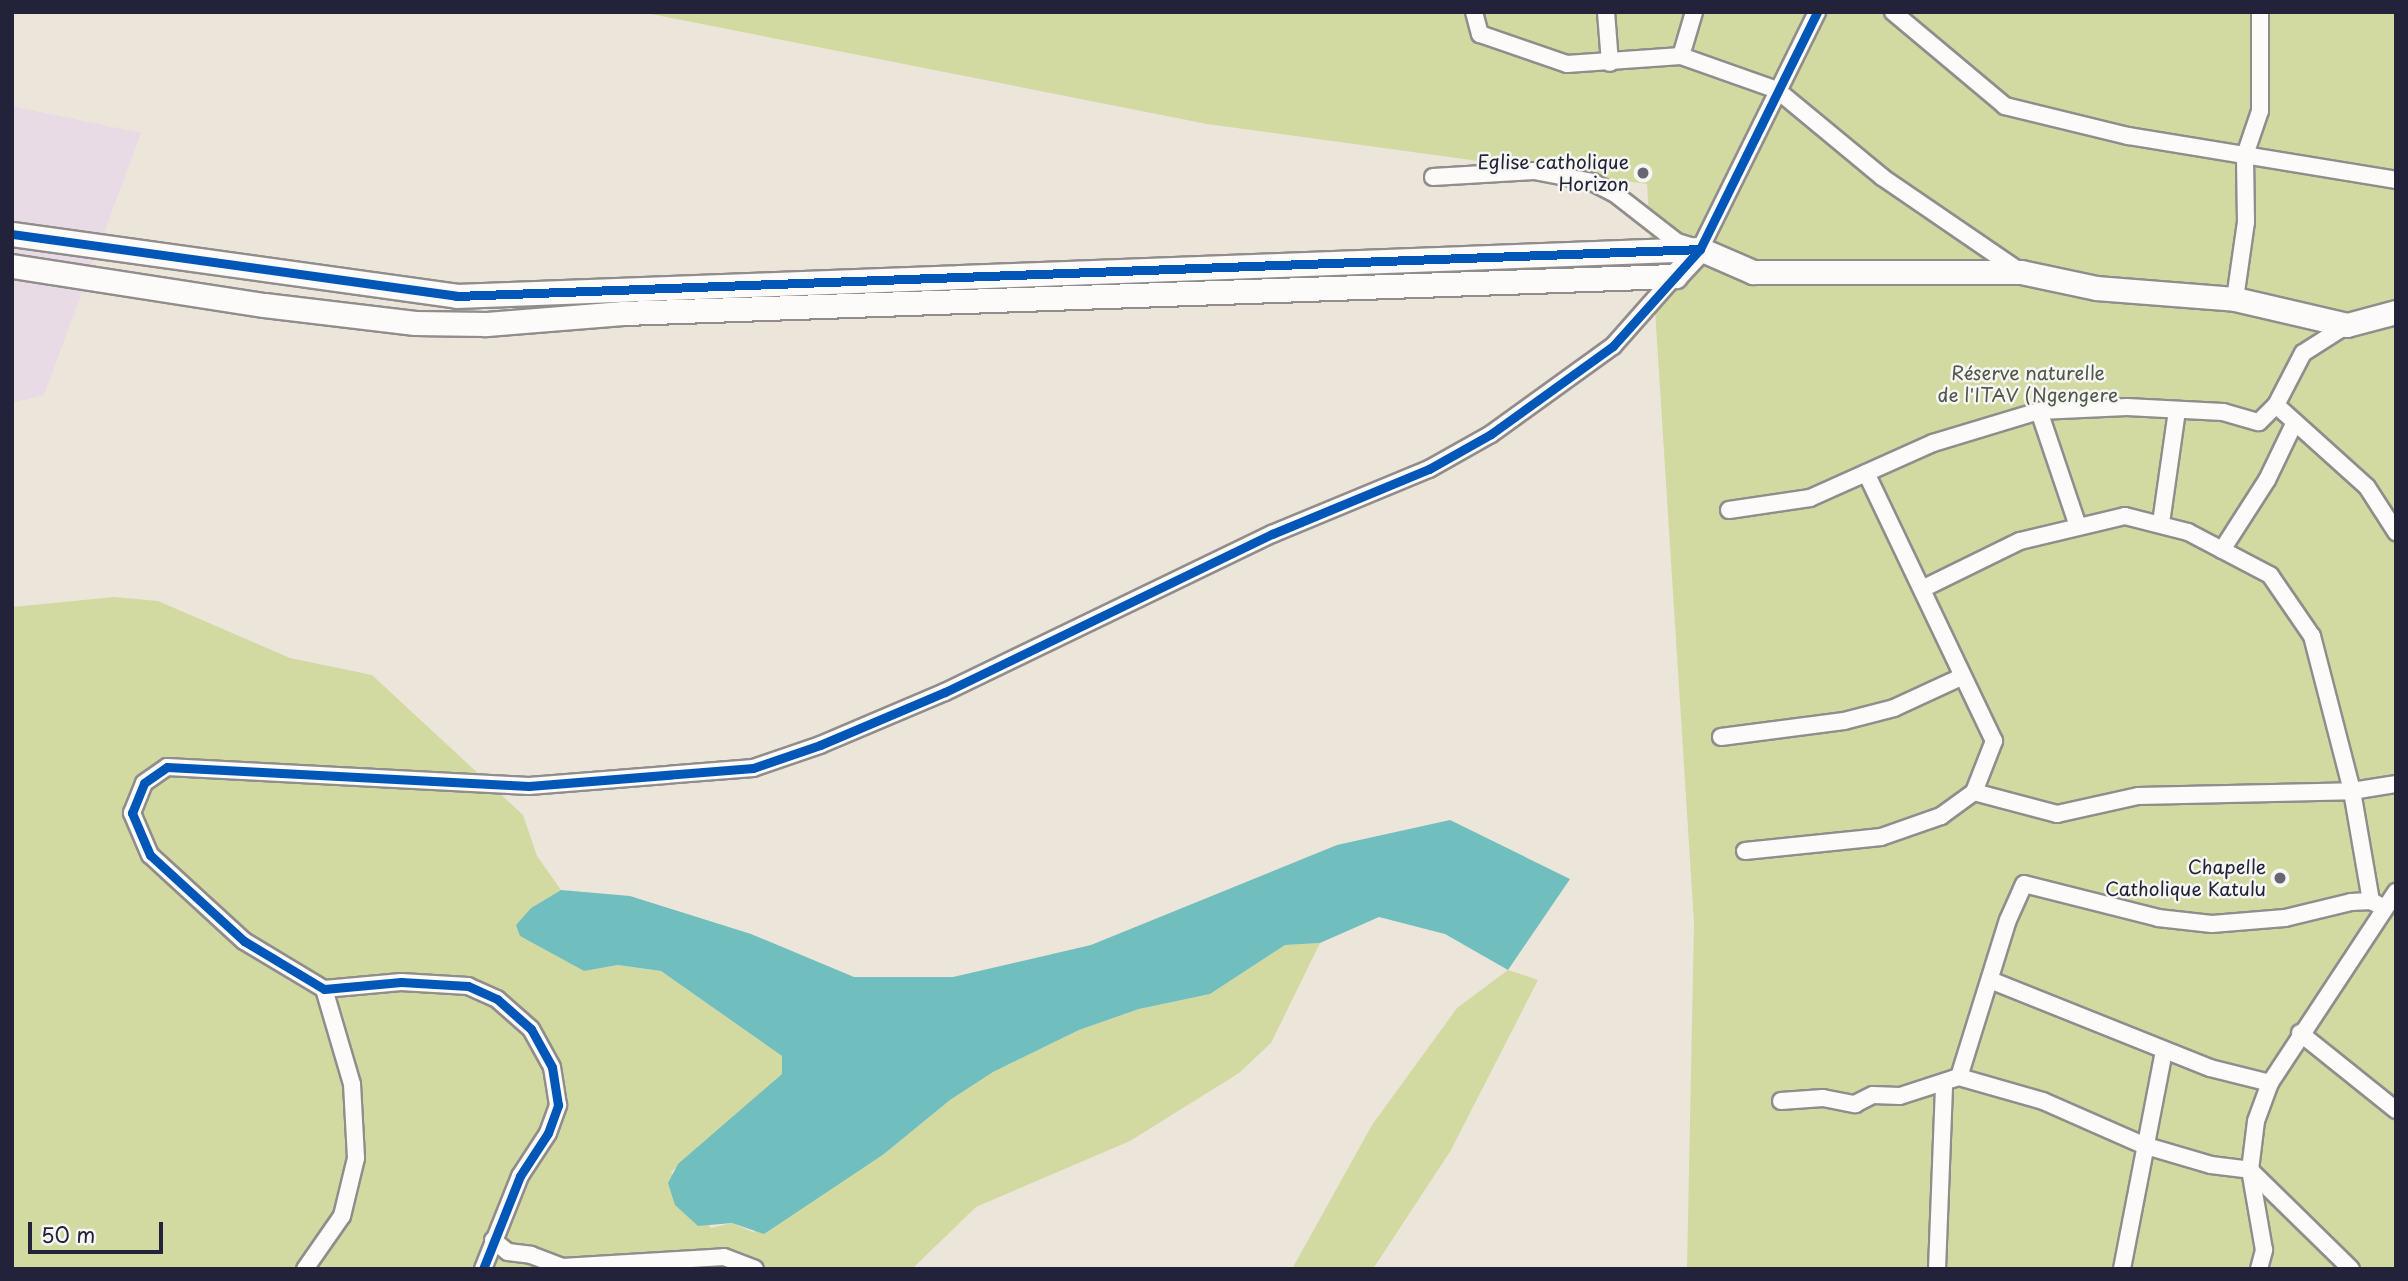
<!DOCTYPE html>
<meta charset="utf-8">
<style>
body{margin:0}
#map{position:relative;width:2408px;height:1281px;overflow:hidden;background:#ece5da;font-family:"Playpen Sans",sans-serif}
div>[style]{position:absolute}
.built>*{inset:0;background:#e9dbe6}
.green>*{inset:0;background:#d2daa2}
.water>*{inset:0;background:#71bebf}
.roads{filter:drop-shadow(2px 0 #918d8c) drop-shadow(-2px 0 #918d8c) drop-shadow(0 2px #918d8c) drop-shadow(0 -2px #918d8c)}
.street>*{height:16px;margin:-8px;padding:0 8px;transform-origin:8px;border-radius:8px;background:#fcfbf9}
.secondary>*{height:23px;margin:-11.5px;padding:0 11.5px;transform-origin:11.5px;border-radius:11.5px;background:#fcfbf9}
.cycleway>*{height:9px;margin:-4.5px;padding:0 4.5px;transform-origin:4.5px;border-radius:4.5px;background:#0057b8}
.dots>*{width:19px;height:19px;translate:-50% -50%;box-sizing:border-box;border:4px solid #f6f6f2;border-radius:50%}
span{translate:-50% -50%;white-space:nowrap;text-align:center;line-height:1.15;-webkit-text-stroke:5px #f6f6f2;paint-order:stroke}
.poi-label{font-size:19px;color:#22223b}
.right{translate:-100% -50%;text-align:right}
.park-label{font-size:19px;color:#50574c}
.frame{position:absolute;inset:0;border:14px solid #22223b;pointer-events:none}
.scale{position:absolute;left:28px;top:1222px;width:135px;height:32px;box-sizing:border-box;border:4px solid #22223b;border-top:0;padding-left:9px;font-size:21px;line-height:24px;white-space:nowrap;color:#22223b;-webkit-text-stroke:5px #f6f6f2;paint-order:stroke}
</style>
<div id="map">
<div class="built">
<div style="clip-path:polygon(12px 106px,141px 133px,44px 395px,12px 403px)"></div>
</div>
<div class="green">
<div style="clip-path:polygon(641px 12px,2396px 12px,2396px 1269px,1687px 1269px,1694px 923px,1647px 184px,1207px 124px)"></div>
<div style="clip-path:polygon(114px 597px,158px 601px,290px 658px,372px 675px,523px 815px,537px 856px,561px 890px,531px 908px,520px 936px,584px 971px,618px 965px,661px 971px,782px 1056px,782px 1074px,671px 1172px,711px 1228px,732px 1223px,753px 1232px,884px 1154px,950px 1100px,993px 1072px,1079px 1030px,1139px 1009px,1210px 994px,1285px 945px,1320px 943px,1271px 1043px,1239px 1073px,1130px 1141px,976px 1207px,912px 1269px,12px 1269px,12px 607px)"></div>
<div style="clip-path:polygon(1508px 970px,1538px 980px,1451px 1150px,1373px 1269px,1292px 1269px,1372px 1125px,1457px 1008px)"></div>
</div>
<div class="water">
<div style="clip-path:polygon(1450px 820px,1570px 879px,1508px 970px,1445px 934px,1379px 917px,1320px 943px,1285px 945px,1210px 994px,1139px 1009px,1079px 1030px,993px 1072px,950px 1100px,884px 1154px,764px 1234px,732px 1223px,698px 1226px,675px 1205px,668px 1183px,678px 1164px,782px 1074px,782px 1056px,661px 971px,618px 965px,584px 971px,520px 936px,516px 925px,531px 908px,561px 890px,630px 896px,751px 934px,854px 977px,953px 977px,1091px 945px,1337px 845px)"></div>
</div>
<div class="roads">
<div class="street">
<div style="left:1474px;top:12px;width:23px;rotate:75deg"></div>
<div style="left:1480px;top:34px;width:92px;rotate:19deg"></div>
<div style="left:1567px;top:64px;width:114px;rotate:-4deg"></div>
<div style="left:1681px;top:56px;width:102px;rotate:19.5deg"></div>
<div style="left:1777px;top:90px;width:136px;rotate:39.6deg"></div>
<div style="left:1882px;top:177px;width:168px;rotate:34.4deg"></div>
<div style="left:1606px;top:12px;width:51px;rotate:85.5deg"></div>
<div style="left:1893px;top:12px;width:146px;rotate:40deg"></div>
<div style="left:2005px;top:106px;width:127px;rotate:13.7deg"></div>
<div style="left:2128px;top:136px;width:272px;rotate:9.3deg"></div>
<div style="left:1681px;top:56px;width:46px;rotate:-73.5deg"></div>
<div style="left:1433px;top:177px;width:101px;rotate:-3.4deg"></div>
<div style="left:1534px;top:171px;width:59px;rotate:10.7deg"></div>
<div style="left:1592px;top:182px;width:25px;rotate:27deg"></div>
<div style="left:1614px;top:193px;width:80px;rotate:37.9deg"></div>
<div style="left:1677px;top:242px;width:24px;rotate:17deg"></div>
<div style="left:1700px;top:249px;width:264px;rotate:-63.7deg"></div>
<div style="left:2235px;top:299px;width:78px;rotate:-81.9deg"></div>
<div style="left:2246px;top:222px;width:67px;rotate:-90.9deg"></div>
<div style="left:2245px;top:155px;width:46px;rotate:-71.2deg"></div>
<div style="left:2260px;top:111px;width:99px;rotate:-90deg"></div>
<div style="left:2347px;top:325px;width:52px;rotate:147.5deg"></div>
<div style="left:2303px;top:353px;width:59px;rotate:117.4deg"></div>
<div style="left:2276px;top:405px;width:122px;rotate:42deg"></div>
<div style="left:2367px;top:487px;width:54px;rotate:57.2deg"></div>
<div style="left:2039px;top:411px;width:121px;rotate:71.3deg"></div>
<div style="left:1729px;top:510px;width:82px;rotate:-8.4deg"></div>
<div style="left:1810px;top:498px;width:135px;rotate:-24.1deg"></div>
<div style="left:1933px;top:443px;width:111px;rotate:-16.8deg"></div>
<div style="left:2039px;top:411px;width:88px;rotate:-2.6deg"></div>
<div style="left:2127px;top:407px;width:96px;rotate:3deg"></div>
<div style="left:2223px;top:412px;width:37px;rotate:16deg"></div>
<div style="left:2259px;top:422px;width:24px;rotate:-45deg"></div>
<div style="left:2161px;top:523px;width:113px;rotate:-81.9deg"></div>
<div style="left:2222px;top:550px;width:83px;rotate:-57.3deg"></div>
<div style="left:2267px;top:480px;width:62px;rotate:-64.3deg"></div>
<div style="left:1922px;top:589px;width:109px;rotate:-26.1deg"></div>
<div style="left:2020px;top:541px;width:108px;rotate:-13.4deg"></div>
<div style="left:2125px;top:516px;width:65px;rotate:14.3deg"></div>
<div style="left:2188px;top:532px;width:93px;rotate:27.7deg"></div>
<div style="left:2270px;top:575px;width:74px;rotate:55.5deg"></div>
<div style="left:2312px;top:636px;width:160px;rotate:75.5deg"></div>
<div style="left:2352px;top:791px;width:112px;rotate:80.2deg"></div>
<div style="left:1721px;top:737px;width:124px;rotate:-7.4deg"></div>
<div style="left:1844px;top:721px;width:52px;rotate:-14.6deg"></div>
<div style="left:1894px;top:708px;width:74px;rotate:-24.8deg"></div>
<div style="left:1974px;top:792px;width:86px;rotate:14.8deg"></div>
<div style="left:2057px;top:814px;width:83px;rotate:-12.5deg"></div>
<div style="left:2138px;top:796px;width:214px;rotate:-1.3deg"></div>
<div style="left:2352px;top:791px;width:45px;rotate:-9deg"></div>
<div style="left:1745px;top:851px;width:137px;rotate:-5.9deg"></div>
<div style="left:1881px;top:837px;width:64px;rotate:-19.3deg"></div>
<div style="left:1941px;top:816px;width:41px;rotate:-36deg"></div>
<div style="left:1974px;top:792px;width:55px;rotate:-68.6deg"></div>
<div style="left:1994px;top:741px;width:297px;rotate:-115.5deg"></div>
<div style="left:1990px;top:980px;width:237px;rotate:21.8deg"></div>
<div style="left:2210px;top:1068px;width:62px;rotate:14deg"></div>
<div style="left:2300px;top:1033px;width:123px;rotate:38.7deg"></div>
<div style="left:1959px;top:1077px;width:87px;rotate:15.9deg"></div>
<div style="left:2043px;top:1101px;width:109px;rotate:23.7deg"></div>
<div style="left:2143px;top:1145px;width:71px;rotate:16.4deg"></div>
<div style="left:2211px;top:1165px;width:39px;rotate:7deg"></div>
<div style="left:2250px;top:1170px;width:141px;rotate:44.4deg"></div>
<div style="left:1781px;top:1101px;width:42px;rotate:-4.1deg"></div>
<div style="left:1823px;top:1098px;width:33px;rotate:11deg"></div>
<div style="left:1855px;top:1104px;width:20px;rotate:-27deg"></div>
<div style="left:1873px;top:1095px;width:27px;rotate:2deg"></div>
<div style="left:1900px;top:1096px;width:62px;rotate:-17.9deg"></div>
<div style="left:1959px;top:1077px;width:164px;rotate:-72.7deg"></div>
<div style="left:2008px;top:920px;width:39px;rotate:-66deg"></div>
<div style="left:2024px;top:884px;width:138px;rotate:14.2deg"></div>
<div style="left:2158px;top:918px;width:54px;rotate:6.3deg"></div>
<div style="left:2212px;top:924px;width:73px;rotate:-4.7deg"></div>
<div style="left:2285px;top:918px;width:68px;rotate:-13.6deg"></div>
<div style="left:2351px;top:902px;width:20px;rotate:-3deg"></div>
<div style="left:2371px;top:901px;width:13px;rotate:27deg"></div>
<div style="left:493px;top:1240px;width:19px;rotate:39deg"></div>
<div style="left:508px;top:1252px;width:23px;rotate:7deg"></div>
<div style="left:531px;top:1255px;width:33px;rotate:21deg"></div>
<div style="left:562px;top:1267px;width:162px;rotate:-3.5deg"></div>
<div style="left:724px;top:1257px;width:33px;rotate:21deg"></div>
<div style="left:305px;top:1269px;width:65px;rotate:-55.1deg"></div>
<div style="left:342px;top:1216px;width:60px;rotate:-76.4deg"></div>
<div style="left:356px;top:1158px;width:74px;rotate:-93.1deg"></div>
<div style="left:352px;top:1084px;width:99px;rotate:-106.4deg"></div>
<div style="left:483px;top:1269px;width:100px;rotate:-68.3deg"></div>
<div style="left:520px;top:1176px;width:51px;rotate:-56.9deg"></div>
<div style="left:548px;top:1133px;width:30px;rotate:-70deg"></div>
<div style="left:558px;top:1105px;width:38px;rotate:-99deg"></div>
<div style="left:552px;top:1067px;width:43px;rotate:-118.9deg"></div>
<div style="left:531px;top:1029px;width:45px;rotate:-138.6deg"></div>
<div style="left:497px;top:999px;width:32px;rotate:-156deg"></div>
<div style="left:468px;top:986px;width:67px;rotate:-176.6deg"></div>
<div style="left:401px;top:982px;width:77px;rotate:174.8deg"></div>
<div style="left:324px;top:989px;width:93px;rotate:-149deg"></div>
<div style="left:244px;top:941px;width:127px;rotate:-137.5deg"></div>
<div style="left:150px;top:855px;width:46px;rotate:-113.2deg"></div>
<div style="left:132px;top:813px;width:32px;rotate:-68deg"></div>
<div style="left:144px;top:783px;width:28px;rotate:-35deg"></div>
<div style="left:167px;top:767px;width:362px;rotate:3deg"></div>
<div style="left:529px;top:786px;width:225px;rotate:-4.6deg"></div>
<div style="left:753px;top:768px;width:71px;rotate:-18.9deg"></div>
<div style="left:820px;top:745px;width:136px;rotate:-23deg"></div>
<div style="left:945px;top:692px;width:363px;rotate:-25.8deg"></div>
<div style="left:1272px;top:534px;width:170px;rotate:-22.5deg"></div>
<div style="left:1429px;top:469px;width:71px;rotate:-29.4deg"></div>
<div style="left:1491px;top:434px;width:150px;rotate:-35.8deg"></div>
<div style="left:1613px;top:346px;width:94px;rotate:-48.5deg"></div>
<div style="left:1937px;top:1269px;width:185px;rotate:-87.8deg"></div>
<div style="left:2122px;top:1269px;width:222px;rotate:-79.1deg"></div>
<div style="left:2259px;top:1269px;width:20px;rotate:-75deg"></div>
<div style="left:2264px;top:1250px;width:81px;rotate:-99.9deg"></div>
<div style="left:2250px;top:1170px;width:49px;rotate:-83deg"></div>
<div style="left:2256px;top:1121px;width:40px;rotate:-69.8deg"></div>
<div style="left:2270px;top:1083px;width:229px;rotate:-56.6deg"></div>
</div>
<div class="secondary">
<div style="left:12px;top:234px;width:448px;rotate:7.9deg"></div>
<div style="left:456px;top:296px;width:1245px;rotate:-2.16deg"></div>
<div style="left:1700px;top:249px;width:58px;rotate:23.5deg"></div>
<div style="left:1753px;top:272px;width:268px"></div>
<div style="left:2021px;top:272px;width:77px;rotate:12deg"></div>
<div style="left:2096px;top:288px;width:139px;rotate:4.5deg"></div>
<div style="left:2235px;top:299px;width:115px;rotate:13.1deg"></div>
<div style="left:2347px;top:325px;width:51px;rotate:-14.9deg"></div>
<div style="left:12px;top:266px;width:255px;rotate:8.8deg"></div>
<div style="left:264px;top:305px;width:152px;rotate:6.8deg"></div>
<div style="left:415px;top:323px;width:71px;rotate:0.8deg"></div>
<div style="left:486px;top:324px;width:138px;rotate:-4.6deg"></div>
<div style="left:624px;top:313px;width:1052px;rotate:-2.02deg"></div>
<div style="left:1675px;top:276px;width:37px;rotate:-47deg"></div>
</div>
</div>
<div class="cycleway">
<div style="left:12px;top:234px;width:448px;rotate:7.9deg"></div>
<div style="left:456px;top:296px;width:1245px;rotate:-2.16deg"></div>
<div style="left:483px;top:1269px;width:100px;rotate:-68.3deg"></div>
<div style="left:520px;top:1176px;width:51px;rotate:-56.9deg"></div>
<div style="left:548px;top:1133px;width:30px;rotate:-70deg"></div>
<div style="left:558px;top:1105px;width:38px;rotate:-99deg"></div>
<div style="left:552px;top:1067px;width:43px;rotate:-118.9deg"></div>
<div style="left:531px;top:1029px;width:45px;rotate:-138.6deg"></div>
<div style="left:497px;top:999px;width:32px;rotate:-156deg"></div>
<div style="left:468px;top:986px;width:67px;rotate:-176.6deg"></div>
<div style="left:401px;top:982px;width:77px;rotate:174.8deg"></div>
<div style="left:324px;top:989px;width:93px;rotate:-149deg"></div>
<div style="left:244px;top:941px;width:127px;rotate:-137.5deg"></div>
<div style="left:150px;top:855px;width:46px;rotate:-113.2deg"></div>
<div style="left:132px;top:813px;width:32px;rotate:-68deg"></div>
<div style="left:144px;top:783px;width:28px;rotate:-35deg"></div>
<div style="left:167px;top:767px;width:362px;rotate:3deg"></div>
<div style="left:529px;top:786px;width:225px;rotate:-4.6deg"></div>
<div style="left:753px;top:768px;width:71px;rotate:-18.9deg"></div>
<div style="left:820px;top:745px;width:136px;rotate:-23deg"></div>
<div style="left:945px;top:692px;width:363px;rotate:-25.8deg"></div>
<div style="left:1272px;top:534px;width:170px;rotate:-22.5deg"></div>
<div style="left:1429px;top:469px;width:71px;rotate:-29.4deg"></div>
<div style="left:1491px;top:434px;width:150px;rotate:-35.8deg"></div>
<div style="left:1613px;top:346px;width:130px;rotate:-48.1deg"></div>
<div style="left:1700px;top:249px;width:264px;rotate:-63.7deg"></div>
</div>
<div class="dots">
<div style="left:1643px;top:173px;background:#696673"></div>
<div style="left:2280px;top:878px;background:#696673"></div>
</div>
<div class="poi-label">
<span class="right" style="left:1629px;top:173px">Eglise catholique<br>Horizon</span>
<span class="right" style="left:2266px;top:878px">Chapelle<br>Catholique Katulu</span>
</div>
<div class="park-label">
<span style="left:2028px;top:384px">Réserve naturelle<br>de l'ITAV (Ngengere</span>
</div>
<div class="frame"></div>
<div class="scale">50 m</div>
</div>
